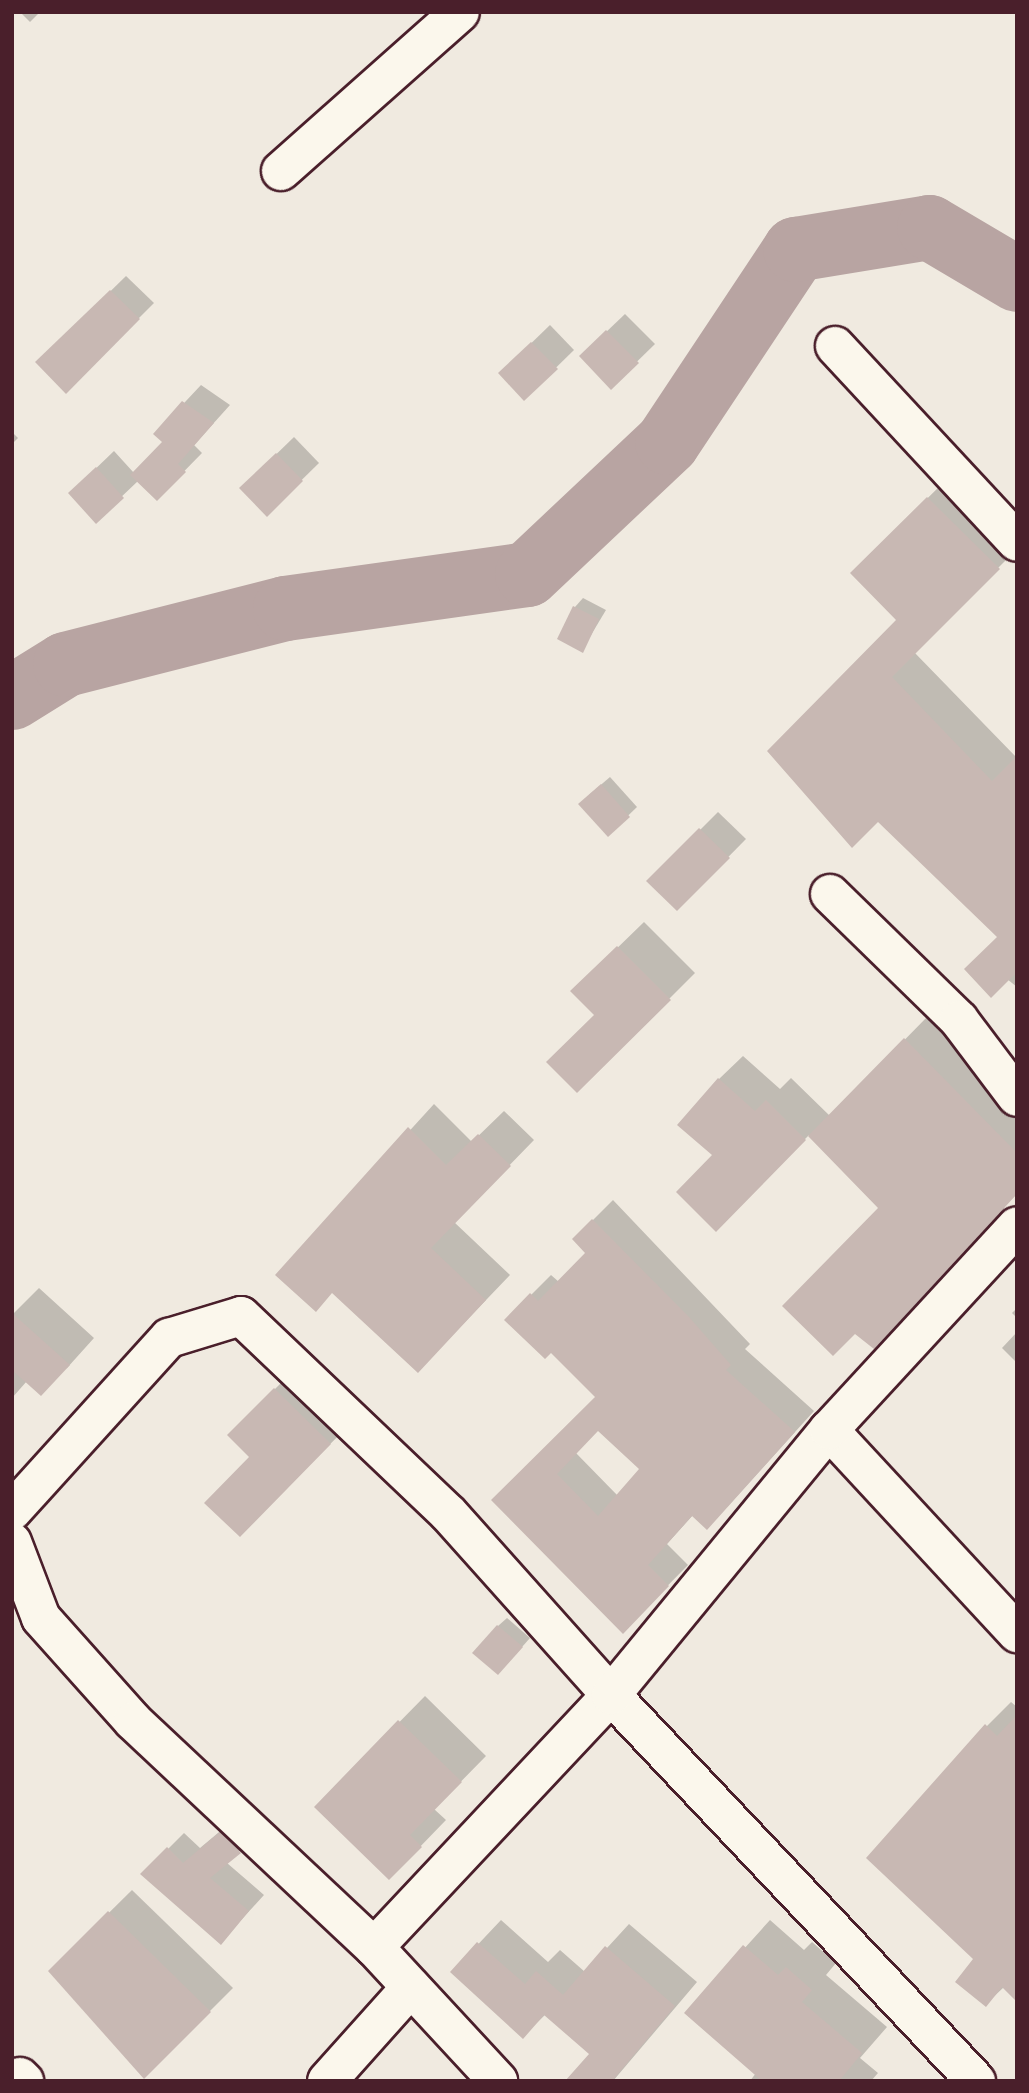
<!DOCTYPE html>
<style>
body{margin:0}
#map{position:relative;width:1029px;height:2093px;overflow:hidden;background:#f0eae0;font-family:"Shantell Sans",sans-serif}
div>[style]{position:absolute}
.shadow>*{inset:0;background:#0003}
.river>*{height:65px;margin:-32.5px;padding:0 32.5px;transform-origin:32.5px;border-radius:32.5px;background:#b8a4a2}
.building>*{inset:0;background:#c8b8b3}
.roads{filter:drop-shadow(2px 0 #4a1f2b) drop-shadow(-2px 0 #4a1f2b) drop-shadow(0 2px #4a1f2b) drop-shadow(0 -2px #4a1f2b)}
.minor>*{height:38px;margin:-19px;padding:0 19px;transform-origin:19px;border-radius:19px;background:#fbf7ec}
span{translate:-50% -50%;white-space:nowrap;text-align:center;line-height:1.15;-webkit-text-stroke:6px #fbf7ec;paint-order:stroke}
.frame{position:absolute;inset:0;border:14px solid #4a1f2b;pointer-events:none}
</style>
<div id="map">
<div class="shadow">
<div style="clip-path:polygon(20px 12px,40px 12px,30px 22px)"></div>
<div style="clip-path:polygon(126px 276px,154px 303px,66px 391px,38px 362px)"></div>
<div style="clip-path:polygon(625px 314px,655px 344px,611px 387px,581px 356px)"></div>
<div style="clip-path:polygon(550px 325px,574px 350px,524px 399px,518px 356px)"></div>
<div style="clip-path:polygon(201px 385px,230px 405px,194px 445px,202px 453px,157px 499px,138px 481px,96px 521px,88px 476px,114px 451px,134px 473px,165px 442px,155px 434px)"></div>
<div style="clip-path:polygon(12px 432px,18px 438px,12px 444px)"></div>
<div style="clip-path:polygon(294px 437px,319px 463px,267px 514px,259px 471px)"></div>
<div style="clip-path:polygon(952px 474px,1017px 549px,914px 652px,1017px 758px,1017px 987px,1007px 979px,999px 937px,878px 820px,852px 846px,899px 620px,852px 573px)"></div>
<div style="clip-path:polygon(583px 598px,606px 610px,582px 650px,575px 607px)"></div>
<div style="clip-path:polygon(610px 777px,637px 807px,608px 835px,589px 795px)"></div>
<div style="clip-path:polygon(718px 812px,746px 839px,677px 909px,649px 881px)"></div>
<div style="clip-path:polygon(644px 922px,695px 973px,577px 1091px,596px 1015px,573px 991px)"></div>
<div style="clip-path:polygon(927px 1017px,1017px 1108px,1017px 1194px,881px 1208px,809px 1135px,716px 1229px,719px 1079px,743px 1056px,780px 1089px,791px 1078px,830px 1116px)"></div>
<div style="clip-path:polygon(434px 1104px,472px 1142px,504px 1111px,534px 1140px,454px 1222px,510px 1275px,442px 1346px,333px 1292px,278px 1275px)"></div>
<div style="clip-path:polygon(evenodd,613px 1200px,750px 1344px,745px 1349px,814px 1411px,727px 1507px,693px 1515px,667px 1544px,688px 1565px,623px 1631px,493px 1500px,597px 1397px,551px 1351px,507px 1319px,551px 1275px,559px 1282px,588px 1253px,574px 1239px,613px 1200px,598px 1429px,642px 1468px,618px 1496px,575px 1452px,598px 1429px)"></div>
<div style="clip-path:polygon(39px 1288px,94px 1338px,67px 1368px,27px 1381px,12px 1398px,12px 1315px)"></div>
<div style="clip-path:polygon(1017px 1308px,1017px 1318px,1012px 1313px)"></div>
<div style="clip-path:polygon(1017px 1332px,1017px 1363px,1002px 1348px)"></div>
<div style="clip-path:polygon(300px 1364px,356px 1418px,240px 1535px,251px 1457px,229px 1435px)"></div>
<div style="clip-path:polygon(507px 1618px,530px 1638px,506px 1665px,498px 1626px)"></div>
<div style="clip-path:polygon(425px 1696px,486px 1756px,434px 1809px,446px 1820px,415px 1852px,316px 1807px)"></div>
<div style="clip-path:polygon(1011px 1702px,1017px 1707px,1017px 1990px,1004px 1987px,986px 2004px,975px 1959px,987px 1726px)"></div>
<div style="clip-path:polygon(237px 1817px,256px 1835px,227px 1863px,264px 1895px,221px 1942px,143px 1874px,184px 1833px,200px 1848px)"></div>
<div style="clip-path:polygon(132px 1890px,233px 1988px,144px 2077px,50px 1971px)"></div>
<div style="clip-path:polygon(501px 1920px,548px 1962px,560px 1950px,585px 1972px,629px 1924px,697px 1982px,613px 2081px,568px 2081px,591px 2053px,546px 2014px,523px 2036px,452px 1972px)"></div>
<div style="clip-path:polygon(770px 1920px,804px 1950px,812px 1942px,836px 1963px,826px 1975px,887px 2027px,860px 2058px,878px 2073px,871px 2081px,750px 2081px,756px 2073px,686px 2013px)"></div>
</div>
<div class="river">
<div style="left:12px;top:697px;width:62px;rotate:-31.9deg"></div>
<div style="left:65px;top:664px;width:227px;rotate:-14.3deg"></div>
<div style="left:285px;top:608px;width:244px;rotate:-8deg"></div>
<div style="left:527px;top:574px;width:192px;rotate:-43.3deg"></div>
<div style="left:667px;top:442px;width:232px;rotate:-56.4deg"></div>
<div style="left:795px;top:249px;width:136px;rotate:-9.3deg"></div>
<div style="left:929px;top:227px;width:102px;rotate:30.6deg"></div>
</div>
<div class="building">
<div style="clip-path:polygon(110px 290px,140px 319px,66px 394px,35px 362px)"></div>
<div style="clip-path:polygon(606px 330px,639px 363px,611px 390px,579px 356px)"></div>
<div style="clip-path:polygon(531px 342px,558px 369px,524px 401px,498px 373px)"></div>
<div style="clip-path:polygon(182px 401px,214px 423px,178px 464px,186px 472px,157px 501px,130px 475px,162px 442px,153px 434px)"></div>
<div style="clip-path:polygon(276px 453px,303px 481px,267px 517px,239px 488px)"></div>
<div style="clip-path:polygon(96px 467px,124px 498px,96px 524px,68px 493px)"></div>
<div style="clip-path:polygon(927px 497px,1000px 569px,892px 677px,992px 781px,1017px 756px,1017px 972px,991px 998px,964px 969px,997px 937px,878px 822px,852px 848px,767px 751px,896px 620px,850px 573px)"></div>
<div style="clip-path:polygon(573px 606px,599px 619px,583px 653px,557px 639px)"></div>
<div style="clip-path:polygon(601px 784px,630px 817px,608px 837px,578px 804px)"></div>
<div style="clip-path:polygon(699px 828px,730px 858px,677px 911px,646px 881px)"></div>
<div style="clip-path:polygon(617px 946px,671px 1000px,577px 1093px,546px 1062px,594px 1015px,570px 991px)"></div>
<div style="clip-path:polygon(904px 1038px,1017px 1153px,1017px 1194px,874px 1349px,855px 1334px,833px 1356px,782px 1306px,878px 1208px,808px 1136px)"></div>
<div style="clip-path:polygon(718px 1078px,755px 1111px,766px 1100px,806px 1140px,716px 1232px,676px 1192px,712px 1155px,677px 1125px)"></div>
<div style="clip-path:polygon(408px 1127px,446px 1165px,478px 1134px,511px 1166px,431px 1248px,486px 1300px,418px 1373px,332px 1293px,316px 1312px,275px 1275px)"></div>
<div style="clip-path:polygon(evenodd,592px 1219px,689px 1317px,731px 1365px,726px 1370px,795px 1432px,707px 1530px,692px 1516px,648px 1565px,669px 1586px,623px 1634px,491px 1500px,595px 1397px,551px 1353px,545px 1359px,504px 1320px,530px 1293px,538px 1301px,585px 1253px,572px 1239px,592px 1219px,598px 1431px,639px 1469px,598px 1516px,557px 1474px,598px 1431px)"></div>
<div style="clip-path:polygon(12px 1313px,70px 1365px,41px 1396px,12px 1370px)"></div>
<div style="clip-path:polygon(274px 1388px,331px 1444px,240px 1537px,204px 1503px,249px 1457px,227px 1435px)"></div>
<div style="clip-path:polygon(497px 1625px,523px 1647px,498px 1675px,472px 1653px)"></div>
<div style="clip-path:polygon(1017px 1715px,1017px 2002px,1002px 1987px,986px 2007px,955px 1982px,973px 1959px,866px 1858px,985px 1724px,997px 1736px)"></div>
<div style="clip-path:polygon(398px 1720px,462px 1782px,410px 1835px,422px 1847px,389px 1880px,314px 1807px)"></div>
<div style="clip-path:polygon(220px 1832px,241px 1853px,210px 1878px,249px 1911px,221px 1945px,140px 1874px,167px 1847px,183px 1863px)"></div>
<div style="clip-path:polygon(108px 1911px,211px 2012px,144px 2079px,48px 1971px)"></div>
<div style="clip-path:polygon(477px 1942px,525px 1984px,536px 1971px,563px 1995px,605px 1946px,675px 2006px,612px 2081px,565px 2081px,589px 2054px,544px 2015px,523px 2039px,450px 1972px)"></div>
<div style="clip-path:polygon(743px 1945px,778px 1975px,786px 1967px,812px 1990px,802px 2002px,862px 2053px,839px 2081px,762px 2081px,684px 2013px)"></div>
</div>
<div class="roads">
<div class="minor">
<div style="left:281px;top:171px;width:239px;rotate:-41.6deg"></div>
<div style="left:835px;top:346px;width:267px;rotate:47.1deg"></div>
<div style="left:830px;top:894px;width:180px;rotate:44.3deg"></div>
<div style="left:959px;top:1020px;width:96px;rotate:53deg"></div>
<div style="left:829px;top:1430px;width:277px;rotate:47.2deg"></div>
<div style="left:12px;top:1511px;width:234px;rotate:-47.8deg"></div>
<div style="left:169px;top:1338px;width:75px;rotate:-17deg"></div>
<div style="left:241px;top:1316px;width:286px;rotate:43.6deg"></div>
<div style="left:448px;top:1513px;width:244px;rotate:48.2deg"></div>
<div style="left:611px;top:1695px;width:346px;rotate:133.2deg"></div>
<div style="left:12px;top:1542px;width:81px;rotate:69.1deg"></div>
<div style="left:41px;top:1618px;width:138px;rotate:48.2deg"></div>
<div style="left:133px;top:1721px;width:330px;rotate:43.2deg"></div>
<div style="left:374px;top:1947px;width:183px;rotate:47.2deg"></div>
<div style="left:20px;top:2077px;width:6px;rotate:45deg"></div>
<div style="left:327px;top:2081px;width:126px;rotate:-48.2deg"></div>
<div style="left:976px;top:2081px;width:531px;rotate:-133.4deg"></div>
<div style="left:611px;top:1695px;width:343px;rotate:-50.6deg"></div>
<div style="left:829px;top:1430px;width:277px;rotate:-47.3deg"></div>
</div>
</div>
<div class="frame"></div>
</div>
